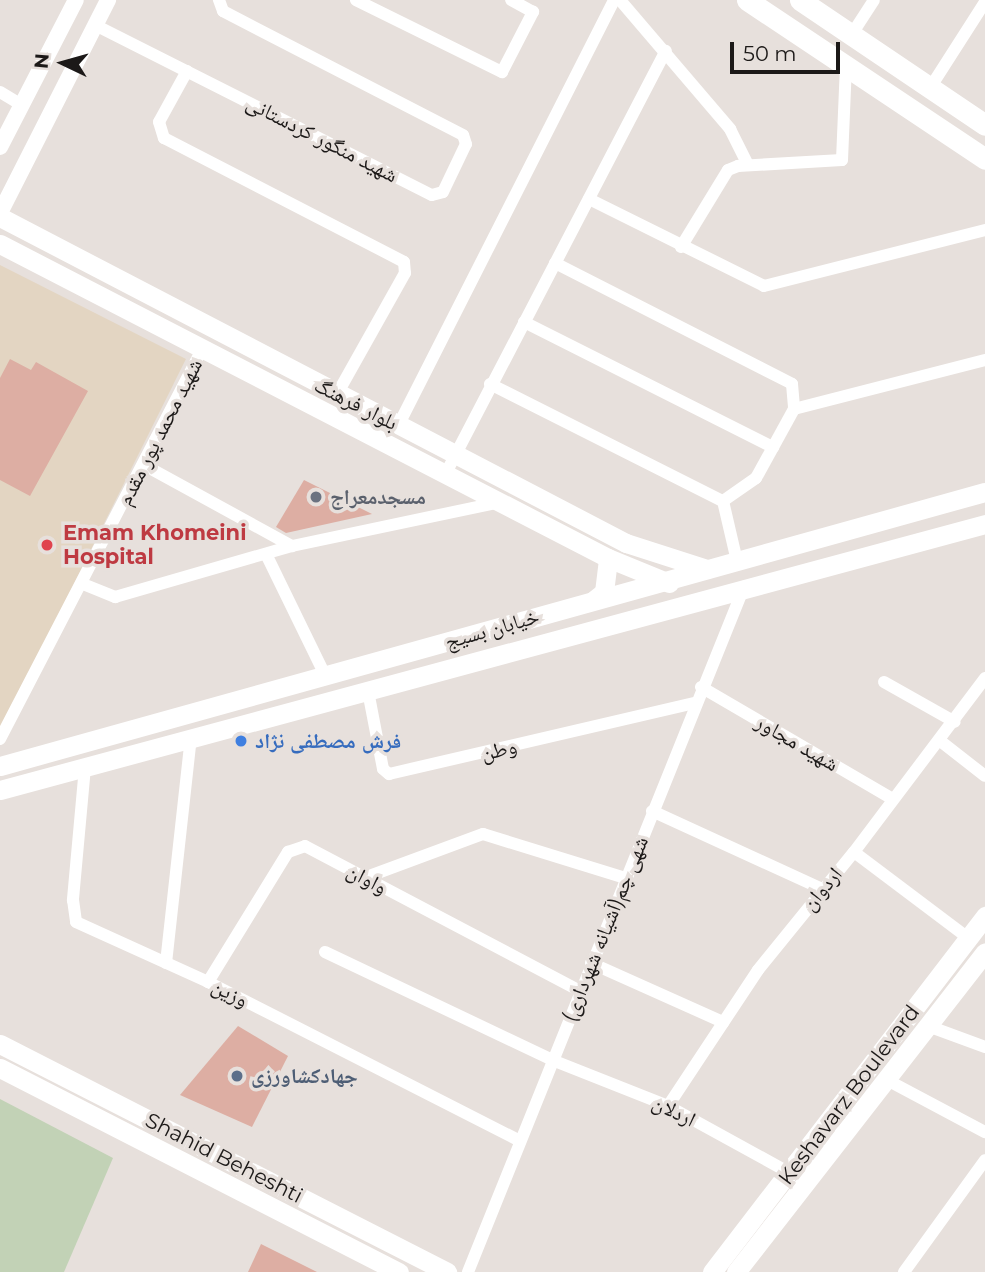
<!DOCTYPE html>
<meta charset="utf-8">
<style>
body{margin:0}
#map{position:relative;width:985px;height:1272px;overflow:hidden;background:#e7e0dc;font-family:Montserrat,"Noto Naskh Arabic",sans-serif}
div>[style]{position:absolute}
.medical>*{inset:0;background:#e3d5c2}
.green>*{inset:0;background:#c2d2b6}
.building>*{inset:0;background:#ddaea3}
.minor>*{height:12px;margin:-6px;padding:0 6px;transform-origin:6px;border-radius:6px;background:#fff}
.tertiary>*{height:16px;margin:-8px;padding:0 8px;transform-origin:8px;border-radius:8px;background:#fff}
.secondary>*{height:19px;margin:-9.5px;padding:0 9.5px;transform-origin:9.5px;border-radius:9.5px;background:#fff}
.primary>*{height:21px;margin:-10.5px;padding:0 10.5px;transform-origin:10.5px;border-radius:10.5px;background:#fff}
.dots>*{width:19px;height:19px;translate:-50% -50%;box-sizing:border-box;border:4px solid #e7e0dc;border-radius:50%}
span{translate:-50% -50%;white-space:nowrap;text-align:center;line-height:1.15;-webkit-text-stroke:7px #e7e0dc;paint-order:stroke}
.street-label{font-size:21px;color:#1c1918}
.worship-label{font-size:21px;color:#5b616d;font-weight:700}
.left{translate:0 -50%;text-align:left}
.health-label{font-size:21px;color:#be3a42;font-weight:700}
.shop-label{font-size:21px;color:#366cbe;font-weight:700}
.service-label{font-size:21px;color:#4e5e75;font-weight:700}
.north{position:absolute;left:28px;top:28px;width:70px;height:70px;-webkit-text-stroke:5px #e7e0dc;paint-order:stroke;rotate:275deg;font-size:19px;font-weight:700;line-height:28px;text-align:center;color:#1c1918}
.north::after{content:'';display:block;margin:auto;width:24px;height:32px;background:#1c1918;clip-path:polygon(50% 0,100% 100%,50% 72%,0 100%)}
.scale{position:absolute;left:730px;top:42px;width:110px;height:32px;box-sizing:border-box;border:4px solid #1c1918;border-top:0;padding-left:9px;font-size:21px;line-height:24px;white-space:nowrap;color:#1c1918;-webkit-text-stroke:5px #e7e0dc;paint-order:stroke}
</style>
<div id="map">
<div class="medical">
<div style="clip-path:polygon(0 265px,186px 359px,0 732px)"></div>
</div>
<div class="green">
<div style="clip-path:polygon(0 1099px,113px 1158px,64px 1272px,0 1272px)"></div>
</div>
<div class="building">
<div style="clip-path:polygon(10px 359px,31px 370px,36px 362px,88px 391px,30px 496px,0 480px,0 378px)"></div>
<div style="clip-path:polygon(304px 480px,372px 514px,286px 533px,276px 527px)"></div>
<div style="clip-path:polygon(238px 1026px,288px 1056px,252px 1127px,180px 1095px)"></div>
<div style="clip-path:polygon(261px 1244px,317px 1272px,248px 1272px)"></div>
</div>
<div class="minor">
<div style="left:356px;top:0;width:163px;rotate:26.3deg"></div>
<div style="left:502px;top:72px;width:68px;rotate:-62.7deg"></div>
<div style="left:533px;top:12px;width:25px;rotate:-151deg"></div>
<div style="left:620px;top:0;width:170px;rotate:49.5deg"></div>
<div style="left:730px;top:129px;width:40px;rotate:63.4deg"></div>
<div style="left:95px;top:25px;width:377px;rotate:26.8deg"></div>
<div style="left:432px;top:195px;width:11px;rotate:-15deg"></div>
<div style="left:443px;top:192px;width:53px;rotate:-64.4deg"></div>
<div style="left:466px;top:144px;width:9px;rotate:-108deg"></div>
<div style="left:463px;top:135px;width:270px;rotate:-152.7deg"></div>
<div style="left:223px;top:11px;width:12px;rotate:-110deg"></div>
<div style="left:852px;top:34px;width:40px;rotate:-57.1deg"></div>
<div style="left:187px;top:71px;width:58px;rotate:118.8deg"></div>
<div style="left:159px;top:122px;width:17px;rotate:73deg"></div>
<div style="left:164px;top:138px;width:270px;rotate:27.3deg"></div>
<div style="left:404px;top:262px;width:11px;rotate:85deg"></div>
<div style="left:405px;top:273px;width:139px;rotate:119.3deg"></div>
<div style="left:930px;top:88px;width:102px;rotate:-57.4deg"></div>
<div style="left:0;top:92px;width:26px;rotate:31deg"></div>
<div style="left:589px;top:199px;width:195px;rotate:26.4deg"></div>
<div style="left:764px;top:286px;width:228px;rotate:-14.2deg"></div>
<div style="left:681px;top:247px;width:90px;rotate:-58.6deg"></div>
<div style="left:728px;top:170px;width:11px;rotate:-22deg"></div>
<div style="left:738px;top:166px;width:104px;rotate:-3.3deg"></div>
<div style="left:842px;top:160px;width:94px;rotate:-87.6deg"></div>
<div style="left:555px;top:263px;width:266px;rotate:27deg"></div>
<div style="left:792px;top:384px;width:25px;rotate:85deg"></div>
<div style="left:794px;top:409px;width:79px;rotate:118.8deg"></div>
<div style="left:756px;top:478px;width:40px;rotate:145.1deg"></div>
<div style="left:723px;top:501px;width:62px;rotate:76.9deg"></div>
<div style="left:524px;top:322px;width:279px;rotate:26.7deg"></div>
<div style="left:490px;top:384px;width:261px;rotate:26.7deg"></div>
<div style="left:794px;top:409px;width:197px;rotate:-14.4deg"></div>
<div style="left:398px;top:426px;width:478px;rotate:-63.1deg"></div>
<div style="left:144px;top:465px;width:169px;rotate:28.7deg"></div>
<div style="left:446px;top:473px;width:476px;rotate:-62.5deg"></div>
<div style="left:266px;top:554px;width:135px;rotate:64deg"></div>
<div style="left:83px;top:584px;width:35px;rotate:22deg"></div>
<div style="left:115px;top:597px;width:184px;rotate:-16.1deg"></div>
<div style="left:292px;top:546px;width:213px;rotate:-11.9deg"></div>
<div style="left:884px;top:682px;width:81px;rotate:29.4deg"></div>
<div style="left:701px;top:687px;width:222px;rotate:30.3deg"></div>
<div style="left:368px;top:691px;width:79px;rotate:79.1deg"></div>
<div style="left:383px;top:769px;width:8px;rotate:40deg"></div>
<div style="left:389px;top:774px;width:314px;rotate:-13.1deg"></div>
<div style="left:0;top:739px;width:441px;rotate:-62.6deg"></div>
<div style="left:939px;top:740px;width:58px;rotate:38deg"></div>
<div style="left:85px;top:767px;width:134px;rotate:95.2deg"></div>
<div style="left:73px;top:900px;width:22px;rotate:82deg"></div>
<div style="left:76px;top:922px;width:145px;rotate:24.4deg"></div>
<div style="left:208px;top:982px;width:350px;rotate:27deg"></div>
<div style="left:652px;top:811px;width:187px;rotate:24.6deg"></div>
<div style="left:854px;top:852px;width:143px;rotate:37deg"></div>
<div style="left:364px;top:878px;width:127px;rotate:-20.3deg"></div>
<div style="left:483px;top:834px;width:149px;rotate:17.2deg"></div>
<div style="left:325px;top:952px;width:251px;rotate:25.4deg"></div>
<div style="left:552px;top:1060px;width:125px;rotate:21.6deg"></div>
<div style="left:668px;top:1106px;width:139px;rotate:28.8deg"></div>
<div style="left:166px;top:963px;width:226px;rotate:-83.7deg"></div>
<div style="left:591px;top:963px;width:145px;rotate:24.1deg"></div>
<div style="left:208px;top:982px;width:153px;rotate:-58.4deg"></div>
<div style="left:288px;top:852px;width:18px;rotate:-19deg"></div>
<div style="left:305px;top:846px;width:311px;rotate:27.8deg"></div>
<div style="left:928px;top:1026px;width:61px;rotate:20.2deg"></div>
<div style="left:887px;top:1080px;width:111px;rotate:28deg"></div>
<div style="left:668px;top:1106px;width:163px;rotate:-56.5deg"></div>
<div style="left:758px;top:970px;width:152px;rotate:-50.9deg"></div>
<div style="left:854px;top:852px;width:218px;rotate:-53deg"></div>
<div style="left:468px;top:1272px;width:739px;rotate:-68.05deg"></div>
<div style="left:904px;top:1272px;width:138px;rotate:-54.1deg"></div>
</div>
<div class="tertiary">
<div style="left:0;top:147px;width:165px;rotate:-62.7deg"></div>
<div style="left:0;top:213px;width:239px;rotate:-63.1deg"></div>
</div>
<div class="secondary">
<div style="left:0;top:217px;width:706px;rotate:27.51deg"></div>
<div style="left:626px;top:543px;width:85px;rotate:17.8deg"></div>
<div style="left:0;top:244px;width:684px;rotate:27.31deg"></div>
<div style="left:608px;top:558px;width:66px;rotate:22.3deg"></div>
<div style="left:594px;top:600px;width:13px;rotate:-39deg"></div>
<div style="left:604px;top:592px;width:34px;rotate:-83deg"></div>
<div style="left:0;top:766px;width:1022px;rotate:-15.55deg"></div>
<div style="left:0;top:790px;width:1020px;rotate:-15.11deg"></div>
<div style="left:0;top:1044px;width:502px;rotate:27.02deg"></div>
<div style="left:0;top:1068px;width:448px;rotate:27.1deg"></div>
<div style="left:712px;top:1272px;width:449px;rotate:-52.5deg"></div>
<div style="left:736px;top:1272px;width:405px;rotate:-52.1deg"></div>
</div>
<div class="primary">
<div style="left:747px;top:0;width:286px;rotate:33.7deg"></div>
<div style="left:800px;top:0;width:223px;rotate:34deg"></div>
</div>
<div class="dots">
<div style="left:316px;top:497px;background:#6b7280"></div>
<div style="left:47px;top:545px;background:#e0444e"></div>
<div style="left:241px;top:741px;background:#3f7fe0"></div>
<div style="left:237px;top:1076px;background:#5c6f8a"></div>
</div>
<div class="street-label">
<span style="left:322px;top:139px;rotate:27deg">شهید منگور کردستانی</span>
<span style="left:356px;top:404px;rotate:27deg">بلوار فرهنگ</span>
<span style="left:160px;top:432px;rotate:-63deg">شهید محمد پور مقدم</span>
<span style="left:492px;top:629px;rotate:-16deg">خیابان بسیج</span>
<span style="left:797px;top:743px;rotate:30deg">شهید مجاور</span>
<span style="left:499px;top:750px;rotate:-13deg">وطن</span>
<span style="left:367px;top:879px;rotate:28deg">واوان</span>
<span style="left:822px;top:889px;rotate:-50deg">اردوان</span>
<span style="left:605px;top:929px;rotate:-68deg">شهی چم(آشیانه شهرداری)</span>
<span style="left:230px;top:993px;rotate:27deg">وزین</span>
<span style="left:849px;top:1095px;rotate:-53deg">Keshavarz Boulevard</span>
<span style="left:674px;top:1111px;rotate:26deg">اردلان</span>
<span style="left:224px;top:1158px;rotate:27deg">Shahid Beheshti</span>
</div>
<div class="worship-label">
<span class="left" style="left:330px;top:497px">مسجدمعراج</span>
</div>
<div class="health-label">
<span class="left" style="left:63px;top:545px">Emam Khomeini<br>Hospital</span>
</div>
<div class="shop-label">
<span class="left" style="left:255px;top:741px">فرش مصطفی نژاد</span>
</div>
<div class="service-label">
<span class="left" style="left:251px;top:1076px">جهادکشاورزی</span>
</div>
<div class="north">N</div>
<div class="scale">50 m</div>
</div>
